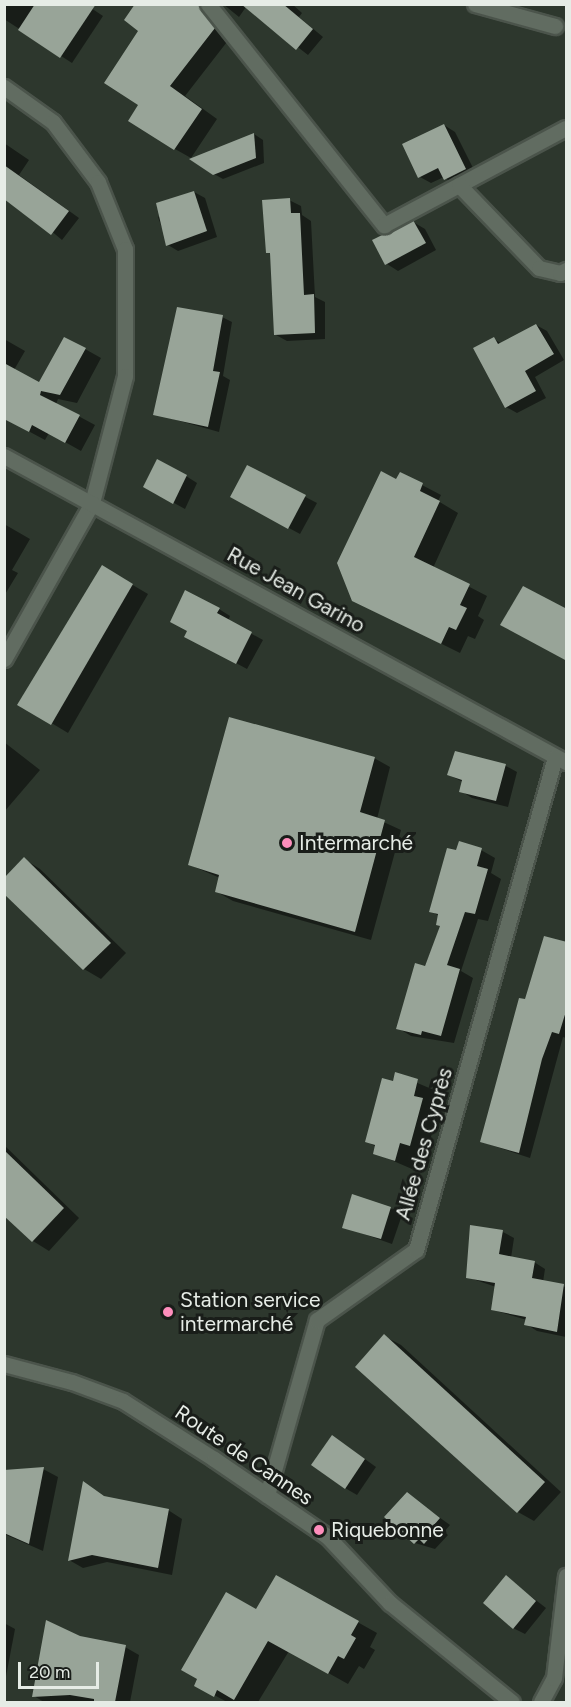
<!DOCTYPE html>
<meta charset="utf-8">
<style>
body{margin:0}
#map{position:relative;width:571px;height:1707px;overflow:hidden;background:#2d372d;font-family:Figtree,sans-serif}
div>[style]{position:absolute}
.shadow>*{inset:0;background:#0007}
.building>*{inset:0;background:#98a498}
.roads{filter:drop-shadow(2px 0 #4b544b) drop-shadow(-2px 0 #4b544b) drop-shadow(0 2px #4b544b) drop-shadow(0 -2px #4b544b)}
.minor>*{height:15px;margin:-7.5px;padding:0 7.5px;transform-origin:7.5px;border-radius:7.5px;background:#616c61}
.secondary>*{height:15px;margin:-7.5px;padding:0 7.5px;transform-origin:7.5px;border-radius:7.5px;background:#616c61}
.dots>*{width:16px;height:16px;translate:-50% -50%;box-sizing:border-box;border:3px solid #191d19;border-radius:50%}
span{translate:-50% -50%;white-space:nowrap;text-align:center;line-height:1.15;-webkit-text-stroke:6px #191d19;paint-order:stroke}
.street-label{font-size:21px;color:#e6ece6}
.poi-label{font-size:21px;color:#e6ece6}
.left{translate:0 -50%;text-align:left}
.frame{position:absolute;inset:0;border:6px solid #e6ece6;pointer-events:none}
.scale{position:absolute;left:18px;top:1662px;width:81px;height:27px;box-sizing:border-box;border:3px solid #e6ece6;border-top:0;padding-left:8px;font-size:18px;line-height:21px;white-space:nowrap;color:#e6ece6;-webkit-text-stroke:4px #191d19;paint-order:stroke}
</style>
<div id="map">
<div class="shadow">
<div style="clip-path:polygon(4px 4px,85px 4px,103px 16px,72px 63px,4px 19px)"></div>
<div style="clip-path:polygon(223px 4px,292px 4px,302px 13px,299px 17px,323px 37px,308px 55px,246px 7px,239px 17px)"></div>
<div style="clip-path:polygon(199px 5px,215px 15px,230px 38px,185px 96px,217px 119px,191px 158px,175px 149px,140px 104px)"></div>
<div style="clip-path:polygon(444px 125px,455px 132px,477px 176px,456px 186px,444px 177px,431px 183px,420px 177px)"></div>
<div style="clip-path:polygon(254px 134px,263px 140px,264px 163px,223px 179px,214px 174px)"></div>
<div style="clip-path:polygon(4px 143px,29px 160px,19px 175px,79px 218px,62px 240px,4px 191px)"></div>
<div style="clip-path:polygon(194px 192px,205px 198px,217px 237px,178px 251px,168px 245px,158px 217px)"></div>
<div style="clip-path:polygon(289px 200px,301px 206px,302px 215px,311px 221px,315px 297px,325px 302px,325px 339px,287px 341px,276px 335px,271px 254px,268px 252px)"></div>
<div style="clip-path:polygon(413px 222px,425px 229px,436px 250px,398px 271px,387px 264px)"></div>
<div style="clip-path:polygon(222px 317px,232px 322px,223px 376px,230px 380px,219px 432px,155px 414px)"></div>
<div style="clip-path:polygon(536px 325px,547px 331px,564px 360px,535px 377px,546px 398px,517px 413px,506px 407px,494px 339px,502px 344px)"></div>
<div style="clip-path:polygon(4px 339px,25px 351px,14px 370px,40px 384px,85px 349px,101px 358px,77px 403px,58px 399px,56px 404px,95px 425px,81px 451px,49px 433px,45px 440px,4px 418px)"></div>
<div style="clip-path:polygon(248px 467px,317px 503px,300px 534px,232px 497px)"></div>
<div style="clip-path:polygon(401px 474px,441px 495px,438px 501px,458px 513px,433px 568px,487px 596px,478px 616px,484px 620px,475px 639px,468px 636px,460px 653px,353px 600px)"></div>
<div style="clip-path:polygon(186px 476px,197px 483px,185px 509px,145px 487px)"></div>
<div style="clip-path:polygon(4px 524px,30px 539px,12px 570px,18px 573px,4px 596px)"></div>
<div style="clip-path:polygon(102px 567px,148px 594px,68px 733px,20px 704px)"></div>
<div style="clip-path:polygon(219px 609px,230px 616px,228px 621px,263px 640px,247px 669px,197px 642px)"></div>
<div style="clip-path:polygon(4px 742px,40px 770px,4px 812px)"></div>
<div style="clip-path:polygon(374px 758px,390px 767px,377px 819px,401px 830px,371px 940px,233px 901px,217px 892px,220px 878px,190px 865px)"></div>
<div style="clip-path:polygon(506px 766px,517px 772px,508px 807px,472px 798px,461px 791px,463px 782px,449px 775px)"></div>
<div style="clip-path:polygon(481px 850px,495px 858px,491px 873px,501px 879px,488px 921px,478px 919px,461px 971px,473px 978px,454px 1043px,411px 1036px,398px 1028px,442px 926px,439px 916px,431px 911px,457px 852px)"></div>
<div style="clip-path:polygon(24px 859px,40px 869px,126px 953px,101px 979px,84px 969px,4px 892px)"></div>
<div style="clip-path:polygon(566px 944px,566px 1038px,563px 1037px,530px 1158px,482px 1142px,526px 1001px)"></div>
<div style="clip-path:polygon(396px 1074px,434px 1090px,430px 1104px,439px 1109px,426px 1154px,416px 1152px,412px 1169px,375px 1153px,376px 1147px,367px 1141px)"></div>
<div style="clip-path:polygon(4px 1145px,79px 1218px,49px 1251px,33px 1241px,4px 1214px)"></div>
<div style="clip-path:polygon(390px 1208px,402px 1215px,392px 1244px,344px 1227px)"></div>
<div style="clip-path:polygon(503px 1232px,514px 1238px,511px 1258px,534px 1262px,545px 1269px,543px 1282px,566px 1287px,566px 1337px,537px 1331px,526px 1324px,527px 1320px,493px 1310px,496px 1287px,467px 1277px)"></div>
<div style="clip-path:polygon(384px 1336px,401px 1345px,561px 1492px,534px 1521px,518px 1512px,357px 1366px)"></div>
<div style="clip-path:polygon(344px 1444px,376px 1467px,357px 1495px,345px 1488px)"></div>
<div style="clip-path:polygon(43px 1469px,58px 1477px,43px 1551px,4px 1534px,4px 1471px)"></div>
<div style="clip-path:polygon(407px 1494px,450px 1525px,444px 1532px,448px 1535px,435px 1549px,415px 1543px,386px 1517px)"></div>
<div style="clip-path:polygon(107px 1498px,168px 1510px,182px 1519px,172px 1575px,107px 1562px,83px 1568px,69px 1560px)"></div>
<div style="clip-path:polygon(277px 1577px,377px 1633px,370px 1647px,375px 1650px,364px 1669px,359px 1666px,348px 1684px,289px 1651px,258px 1702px,227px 1702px,196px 1685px,256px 1611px)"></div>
<div style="clip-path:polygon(506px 1577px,546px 1608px,525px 1634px,513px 1628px)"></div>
<div style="clip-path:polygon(4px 1623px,15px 1629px,4px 1687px)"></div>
<div style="clip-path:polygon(80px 1638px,125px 1647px,139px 1655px,130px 1702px,44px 1702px,34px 1696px)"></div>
</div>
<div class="building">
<div style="clip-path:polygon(35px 4px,96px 4px,60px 58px,18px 30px)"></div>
<div style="clip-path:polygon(135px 4px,198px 4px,215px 28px,170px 86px,202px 109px,174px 150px,128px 121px,138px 105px,104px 83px,138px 31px,124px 20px)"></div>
<div style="clip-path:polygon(241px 4px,283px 4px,313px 29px,296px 50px)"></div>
<div style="clip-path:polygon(444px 124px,466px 169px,444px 180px,438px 168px,418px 178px,402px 144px)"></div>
<div style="clip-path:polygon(254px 133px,256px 158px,213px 175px,189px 159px)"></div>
<div style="clip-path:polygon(4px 165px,69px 211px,51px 235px,4px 199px)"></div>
<div style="clip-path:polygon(194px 191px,207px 231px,166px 246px,156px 203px)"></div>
<div style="clip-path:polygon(290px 198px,291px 213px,300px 213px,304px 295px,314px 294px,315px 333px,274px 335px,270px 253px,266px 253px,262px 200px)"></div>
<div style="clip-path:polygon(413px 220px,426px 243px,385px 265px,372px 240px)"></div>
<div style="clip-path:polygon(177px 307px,223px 315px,213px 371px,220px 372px,208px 427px,153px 415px)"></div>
<div style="clip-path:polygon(536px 324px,554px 354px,525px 371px,536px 391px,505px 408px,473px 348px,494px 337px,498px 344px)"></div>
<div style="clip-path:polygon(64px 337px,86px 348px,60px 395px,41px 391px,40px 395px,80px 415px,65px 443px,32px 425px,29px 432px,4px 419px,4px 363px,39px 382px)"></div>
<div style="clip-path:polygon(157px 459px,187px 475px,173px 504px,143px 487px)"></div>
<div style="clip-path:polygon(247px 465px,306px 495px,288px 529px,230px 497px)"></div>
<div style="clip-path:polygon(381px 471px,396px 479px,400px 472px,423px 483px,420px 491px,440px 501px,414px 557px,470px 584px,460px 605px,467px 608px,456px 630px,449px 627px,441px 644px,352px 601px,337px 563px)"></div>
<div style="clip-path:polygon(102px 565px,133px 584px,51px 725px,17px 705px)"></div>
<div style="clip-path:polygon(523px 586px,567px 609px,567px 661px,500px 625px)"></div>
<div style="clip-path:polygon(185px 590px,220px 608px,217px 613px,252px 632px,236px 664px,184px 637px,187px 631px,170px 622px)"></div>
<div style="clip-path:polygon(229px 717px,375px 757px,360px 812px,385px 820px,355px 932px,215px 892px,219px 875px,188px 865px)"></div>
<div style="clip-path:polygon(455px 751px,506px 764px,496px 801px,459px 792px,462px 780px,447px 775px)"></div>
<div style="clip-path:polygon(459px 841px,482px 848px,477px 866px,488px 869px,475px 914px,465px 912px,447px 965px,460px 969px,441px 1036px,422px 1031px,421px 1035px,396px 1029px,415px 963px,425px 966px,440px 926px,436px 925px,438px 914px,429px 912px,447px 848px,456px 850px)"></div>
<div style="clip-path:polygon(24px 857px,111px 943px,83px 970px,4px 894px,4px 878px)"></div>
<div style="clip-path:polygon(544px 936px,567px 942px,567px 1008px,559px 1034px,552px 1032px,542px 1059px,519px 1153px,480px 1142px,519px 998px,525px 999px)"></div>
<div style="clip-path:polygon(395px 1072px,418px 1079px,414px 1096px,423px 1098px,410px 1146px,400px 1143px,395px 1161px,373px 1154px,375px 1145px,365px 1142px,382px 1078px,393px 1081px)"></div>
<div style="clip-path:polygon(4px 1150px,64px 1208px,32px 1242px,4px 1216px)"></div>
<div style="clip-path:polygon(352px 1194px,391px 1207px,381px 1239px,342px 1228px)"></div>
<div style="clip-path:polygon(470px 1225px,503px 1230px,499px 1254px,535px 1261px,532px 1278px,564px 1284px,557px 1332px,524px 1325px,526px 1317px,491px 1310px,495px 1283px,466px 1278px)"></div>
<div style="clip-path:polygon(384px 1334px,545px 1482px,517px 1513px,355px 1367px)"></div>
<div style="clip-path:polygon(332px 1435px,365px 1459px,345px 1489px,311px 1465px)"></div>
<div style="clip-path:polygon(44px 1467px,29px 1544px,4px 1533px,4px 1470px)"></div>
<div style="clip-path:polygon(83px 1481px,104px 1496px,169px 1509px,158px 1568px,92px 1555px,68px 1561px)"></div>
<div style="clip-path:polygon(407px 1492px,440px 1518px,434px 1525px,438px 1528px,424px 1544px,419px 1539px,414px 1544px,384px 1517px)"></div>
<div style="clip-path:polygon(276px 1575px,359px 1621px,351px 1635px,356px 1638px,344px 1659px,338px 1656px,328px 1674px,268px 1641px,234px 1700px,217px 1690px,214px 1697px,194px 1686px,197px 1679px,181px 1670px,226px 1592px,256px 1609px)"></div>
<div style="clip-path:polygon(506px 1575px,536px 1601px,513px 1629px,483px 1603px)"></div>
<div style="clip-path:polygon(46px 1620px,80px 1636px,126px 1645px,115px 1702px,94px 1702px,94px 1699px,70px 1695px,32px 1697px)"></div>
</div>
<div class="roads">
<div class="minor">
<div style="left:208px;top:4px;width:283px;rotate:51.5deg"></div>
<div style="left:384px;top:225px;width:206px;rotate:-28.1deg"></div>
<div style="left:475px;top:4px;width:83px;rotate:15.4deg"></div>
<div style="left:4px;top:87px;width:60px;rotate:35.5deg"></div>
<div style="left:53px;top:122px;width:75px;rotate:53.1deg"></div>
<div style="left:98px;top:182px;width:72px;rotate:68.1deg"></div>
<div style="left:125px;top:249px;width:127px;rotate:90deg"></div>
<div style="left:125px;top:376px;width:131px;rotate:104.6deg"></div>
<div style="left:92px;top:503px;width:179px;rotate:119.4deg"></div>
<div style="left:459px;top:185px;width:115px;rotate:46.1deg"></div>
<div style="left:539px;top:268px;width:22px;rotate:13deg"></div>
<div style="left:560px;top:273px;width:7px;rotate:-27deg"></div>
<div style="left:4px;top:456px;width:640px;rotate:28.57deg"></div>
<div style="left:267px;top:1495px;width:182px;rotate:-74.1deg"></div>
<div style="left:317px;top:1320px;width:121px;rotate:-35.3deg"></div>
<div style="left:416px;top:1250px;width:512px;rotate:-74.25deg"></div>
<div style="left:541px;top:1702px;width:27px;rotate:-62deg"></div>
<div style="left:554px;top:1678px;width:103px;rotate:-83.3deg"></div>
</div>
<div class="secondary">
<div style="left:4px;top:1364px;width:70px;rotate:14.8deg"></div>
<div style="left:72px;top:1382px;width:54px;rotate:20.4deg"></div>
<div style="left:123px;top:1401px;width:108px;rotate:32.5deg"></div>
<div style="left:214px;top:1459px;width:137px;rotate:34.3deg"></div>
<div style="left:327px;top:1536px;width:92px;rotate:46.8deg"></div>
<div style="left:390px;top:1603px;width:157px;rotate:39.1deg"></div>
</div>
</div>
<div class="dots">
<div style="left:287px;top:843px;background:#fe8ebc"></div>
<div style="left:168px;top:1312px;background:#fe8ebc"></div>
<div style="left:319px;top:1530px;background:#fe8ebc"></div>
</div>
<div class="street-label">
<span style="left:296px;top:590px;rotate:29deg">Rue Jean Garino</span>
<span style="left:424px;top:1144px;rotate:-74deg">Allée des Cyprès</span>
<span style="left:244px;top:1455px;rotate:34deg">Route de Cannes</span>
</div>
<div class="poi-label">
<span class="left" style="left:299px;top:843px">Intermarché</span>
<span class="left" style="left:180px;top:1312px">Station service<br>intermarché</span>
<span class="left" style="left:331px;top:1530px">Riquebonne</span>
</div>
<div class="frame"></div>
<div class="scale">20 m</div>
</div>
